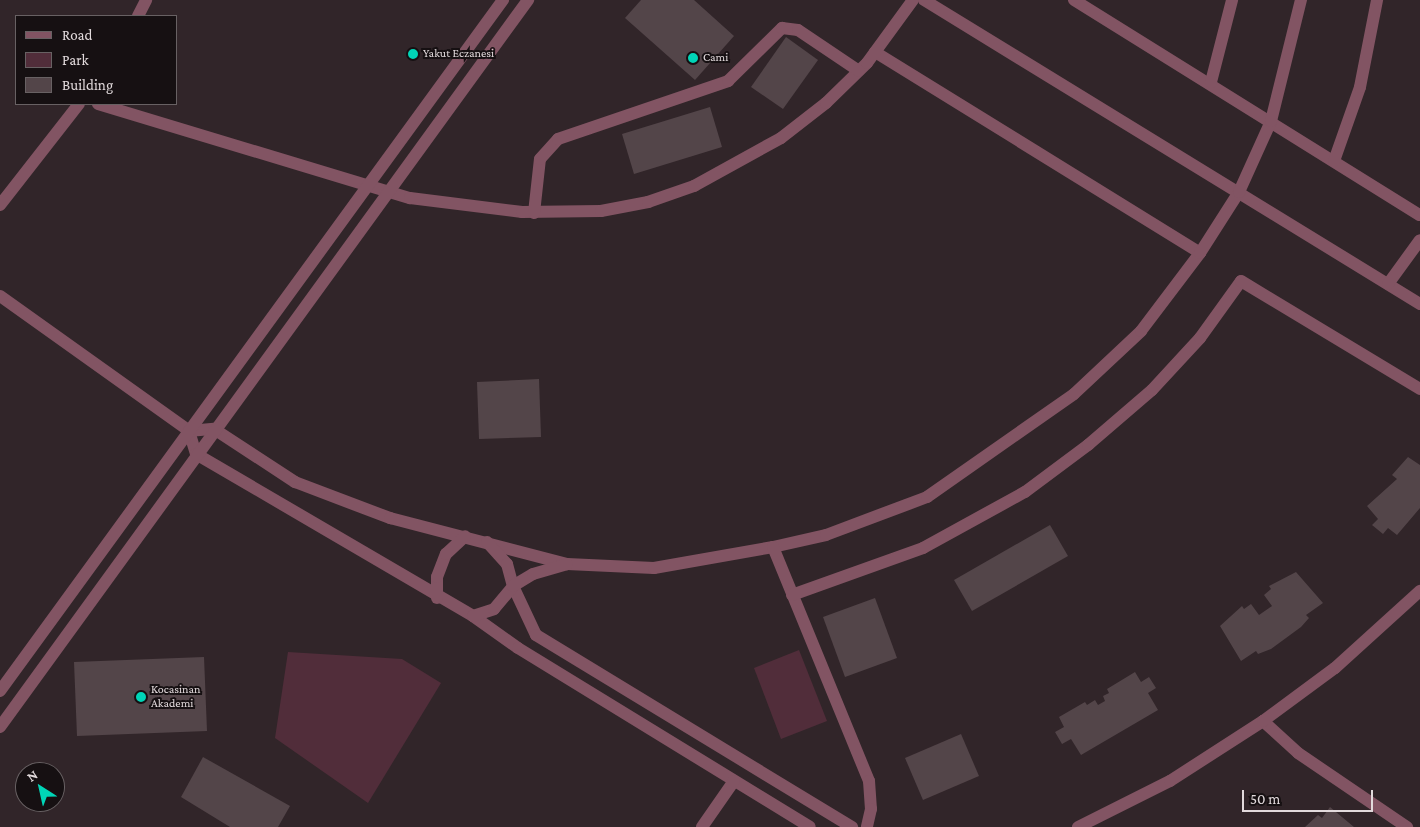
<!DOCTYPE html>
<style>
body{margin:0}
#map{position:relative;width:1420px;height:827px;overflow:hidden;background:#312529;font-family:"Crimson Pro",serif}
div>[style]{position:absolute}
.green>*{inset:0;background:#512d3a}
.building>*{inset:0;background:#534549}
.minor>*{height:12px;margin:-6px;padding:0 6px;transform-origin:6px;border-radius:6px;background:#825463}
.dots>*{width:14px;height:14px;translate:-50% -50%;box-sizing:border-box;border:2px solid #161012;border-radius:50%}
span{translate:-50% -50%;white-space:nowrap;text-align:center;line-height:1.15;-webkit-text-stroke:4px #161012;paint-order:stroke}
.poi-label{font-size:12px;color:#e2dadc}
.left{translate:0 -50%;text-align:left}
.legend{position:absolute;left:15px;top:15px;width:162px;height:90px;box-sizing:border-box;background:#161012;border:1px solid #686163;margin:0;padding:6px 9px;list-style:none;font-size:15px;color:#e2dadc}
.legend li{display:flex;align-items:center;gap:10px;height:25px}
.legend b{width:25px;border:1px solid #686163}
.north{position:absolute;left:15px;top:762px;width:50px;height:50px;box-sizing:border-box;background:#161012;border:1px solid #686163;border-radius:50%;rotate:325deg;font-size:14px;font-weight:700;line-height:20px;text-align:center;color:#e2dadc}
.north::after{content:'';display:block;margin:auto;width:18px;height:22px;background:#00d5b7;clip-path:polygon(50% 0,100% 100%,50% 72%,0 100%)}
.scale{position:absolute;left:1242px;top:790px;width:131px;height:22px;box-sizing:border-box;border:2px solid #e2dadc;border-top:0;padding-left:6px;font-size:15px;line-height:18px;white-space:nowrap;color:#e2dadc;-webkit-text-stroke:4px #161012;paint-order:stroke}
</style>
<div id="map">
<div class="green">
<div style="clip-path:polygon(799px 650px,827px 721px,781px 739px,754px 668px)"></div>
<div style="clip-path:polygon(288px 652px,402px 659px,441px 683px,368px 803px,275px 738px)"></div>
</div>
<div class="building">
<div style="clip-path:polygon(641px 0,694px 0,734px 36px,695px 80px,625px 18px)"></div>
<div style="clip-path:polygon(786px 37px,818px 60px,783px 109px,751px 87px)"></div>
<div style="clip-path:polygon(710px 107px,722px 147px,634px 174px,622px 134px)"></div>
<div style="clip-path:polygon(539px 379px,541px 437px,479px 439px,477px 382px)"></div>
<div style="clip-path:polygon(1408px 457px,1420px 465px,1420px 508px,1397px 535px,1388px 528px,1383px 534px,1372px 525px,1378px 519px,1367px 506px,1397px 479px,1392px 475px)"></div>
<div style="clip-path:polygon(1050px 525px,1068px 556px,972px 611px,954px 580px)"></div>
<div style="clip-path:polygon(1296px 572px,1323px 603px,1306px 615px,1309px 618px,1301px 627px,1271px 649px,1258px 654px,1256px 651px,1241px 661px,1220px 626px,1242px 606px,1244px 609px,1251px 604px,1259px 615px,1272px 606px,1264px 595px,1271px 589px,1269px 586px)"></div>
<div style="clip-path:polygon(875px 598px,897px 658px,845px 677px,823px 617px)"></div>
<div style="clip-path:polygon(204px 657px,207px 731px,77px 736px,74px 662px)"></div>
<div style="clip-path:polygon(1135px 672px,1141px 682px,1149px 677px,1156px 688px,1148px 693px,1158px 710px,1081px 755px,1071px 739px,1062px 744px,1055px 732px,1064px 727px,1059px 717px,1085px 702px,1087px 705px,1095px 700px,1098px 705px,1105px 701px,1103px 696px,1109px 693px,1107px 689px)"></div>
<div style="clip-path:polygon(961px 734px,979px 776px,923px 800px,905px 758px)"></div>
<div style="clip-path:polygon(203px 757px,290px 806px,278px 827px,230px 827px,181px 797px)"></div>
<div style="clip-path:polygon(1330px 807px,1354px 827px,1305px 827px,1318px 815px,1322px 818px)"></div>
</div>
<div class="minor">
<div style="left:924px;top:0;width:582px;rotate:31.5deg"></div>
<div style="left:1074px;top:0;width:407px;rotate:31.9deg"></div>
<div style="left:138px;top:16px;width:18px;rotate:-63deg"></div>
<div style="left:875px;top:52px;width:382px;rotate:31.7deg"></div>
<div style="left:1211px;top:82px;width:85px;rotate:-75.6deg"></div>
<div style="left:98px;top:104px;width:326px;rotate:16.8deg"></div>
<div style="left:410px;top:198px;width:113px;rotate:7.1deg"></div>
<div style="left:522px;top:212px;width:79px;rotate:-0.7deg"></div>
<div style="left:601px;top:211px;width:48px;rotate:-10.8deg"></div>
<div style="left:648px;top:202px;width:49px;rotate:-19.2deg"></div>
<div style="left:694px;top:186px;width:99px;rotate:-28.9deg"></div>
<div style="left:781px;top:138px;width:57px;rotate:-37.9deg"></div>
<div style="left:826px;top:103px;width:57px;rotate:-44.3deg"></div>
<div style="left:867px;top:63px;width:78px;rotate:-53.9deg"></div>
<div style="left:1334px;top:161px;width:78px;rotate:-70.6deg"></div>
<div style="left:1360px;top:87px;width:89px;rotate:-78.9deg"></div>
<div style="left:0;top:205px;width:128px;rotate:-52deg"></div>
<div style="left:534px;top:213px;width:54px;rotate:-83.7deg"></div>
<div style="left:540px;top:159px;width:27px;rotate:-48deg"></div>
<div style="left:558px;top:139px;width:180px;rotate:-18.8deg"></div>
<div style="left:728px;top:81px;width:76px;rotate:-44.5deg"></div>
<div style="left:782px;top:28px;width:16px;rotate:7deg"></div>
<div style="left:798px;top:30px;width:73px;rotate:33.9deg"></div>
<div style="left:1388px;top:284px;width:54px;rotate:-54deg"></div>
<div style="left:0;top:296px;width:232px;rotate:35.5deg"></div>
<div style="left:189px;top:431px;width:24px;rotate:73deg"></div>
<div style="left:196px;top:454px;width:321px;rotate:30.3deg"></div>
<div style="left:473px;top:616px;width:55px;rotate:35.4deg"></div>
<div style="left:518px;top:648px;width:342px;rotate:31.5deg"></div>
<div style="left:189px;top:431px;width:25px;rotate:-5deg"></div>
<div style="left:214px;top:429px;width:97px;rotate:33.2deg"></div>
<div style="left:295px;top:482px;width:102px;rotate:20.8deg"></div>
<div style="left:390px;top:518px;width:183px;rotate:14.6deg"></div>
<div style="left:567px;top:564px;width:87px;rotate:2.6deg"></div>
<div style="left:654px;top:568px;width:121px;rotate:-10deg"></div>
<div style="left:773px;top:547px;width:54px;rotate:-12.8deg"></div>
<div style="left:826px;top:535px;width:108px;rotate:-20.6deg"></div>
<div style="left:927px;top:497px;width:179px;rotate:-35deg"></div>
<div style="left:1074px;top:394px;width:92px;rotate:-43.2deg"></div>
<div style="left:1141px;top:331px;width:98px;rotate:-52.9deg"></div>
<div style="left:1200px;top:253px;width:72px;rotate:-57.4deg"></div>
<div style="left:1239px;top:192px;width:78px;rotate:-65.7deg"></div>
<div style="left:1271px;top:121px;width:125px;rotate:-76.1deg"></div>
<div style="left:487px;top:542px;width:30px;rotate:48deg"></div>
<div style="left:507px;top:564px;width:23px;rotate:75deg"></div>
<div style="left:513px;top:586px;width:54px;rotate:64.9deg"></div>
<div style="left:536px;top:635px;width:370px;rotate:31.3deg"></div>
<div style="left:773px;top:547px;width:253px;rotate:67.7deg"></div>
<div style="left:869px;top:781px;width:28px;rotate:86deg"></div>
<div style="left:871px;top:809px;width:18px;rotate:103deg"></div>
<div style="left:792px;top:595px;width:139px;rotate:-19.7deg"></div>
<div style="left:923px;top:548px;width:116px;rotate:-28.8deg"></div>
<div style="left:1025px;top:492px;width:79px;rotate:-36.7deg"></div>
<div style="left:1088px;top:445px;width:84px;rotate:-40.7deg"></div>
<div style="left:1152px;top:390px;width:71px;rotate:-47.3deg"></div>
<div style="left:1200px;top:338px;width:70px;rotate:-54.3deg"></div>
<div style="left:1241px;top:281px;width:209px;rotate:31.1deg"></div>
<div style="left:437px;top:598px;width:21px;rotate:-90deg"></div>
<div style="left:437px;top:577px;width:25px;rotate:-69deg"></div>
<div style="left:446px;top:554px;width:26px;rotate:-43deg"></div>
<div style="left:473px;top:616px;width:22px;rotate:-18deg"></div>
<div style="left:494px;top:609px;width:30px;rotate:-50deg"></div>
<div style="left:513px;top:586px;width:23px;rotate:-31deg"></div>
<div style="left:533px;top:574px;width:35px;rotate:-16deg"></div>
<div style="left:0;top:691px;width:855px;rotate:-53.95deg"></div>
<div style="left:1263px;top:721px;width:47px;rotate:42.4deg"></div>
<div style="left:1298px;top:753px;width:132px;rotate:34.2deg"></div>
<div style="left:0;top:727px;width:899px;rotate:-54.01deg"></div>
<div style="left:702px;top:827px;width:56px;rotate:-55.2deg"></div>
<div style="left:1078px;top:827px;width:103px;rotate:-26.6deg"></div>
<div style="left:1170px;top:781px;width:111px;rotate:-32.8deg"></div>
<div style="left:1263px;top:721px;width:89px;rotate:-36.4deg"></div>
<div style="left:1335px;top:668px;width:115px;rotate:-42.2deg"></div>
</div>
<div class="dots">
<div style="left:413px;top:54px;background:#00d5b7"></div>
<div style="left:693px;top:58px;background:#00d5b7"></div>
<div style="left:141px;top:697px;background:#00d5b7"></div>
</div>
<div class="poi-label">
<span class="left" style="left:423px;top:54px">Yakut Eczanesi</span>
<span class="left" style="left:703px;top:58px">Cami</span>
<span class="left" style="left:151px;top:697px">Kocasinan<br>Akademi</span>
</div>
<ul class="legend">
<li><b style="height:6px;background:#825463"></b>Road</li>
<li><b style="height:14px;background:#512d3a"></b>Park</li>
<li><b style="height:14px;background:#534549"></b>Building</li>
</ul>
<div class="north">N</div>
<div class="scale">50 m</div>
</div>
